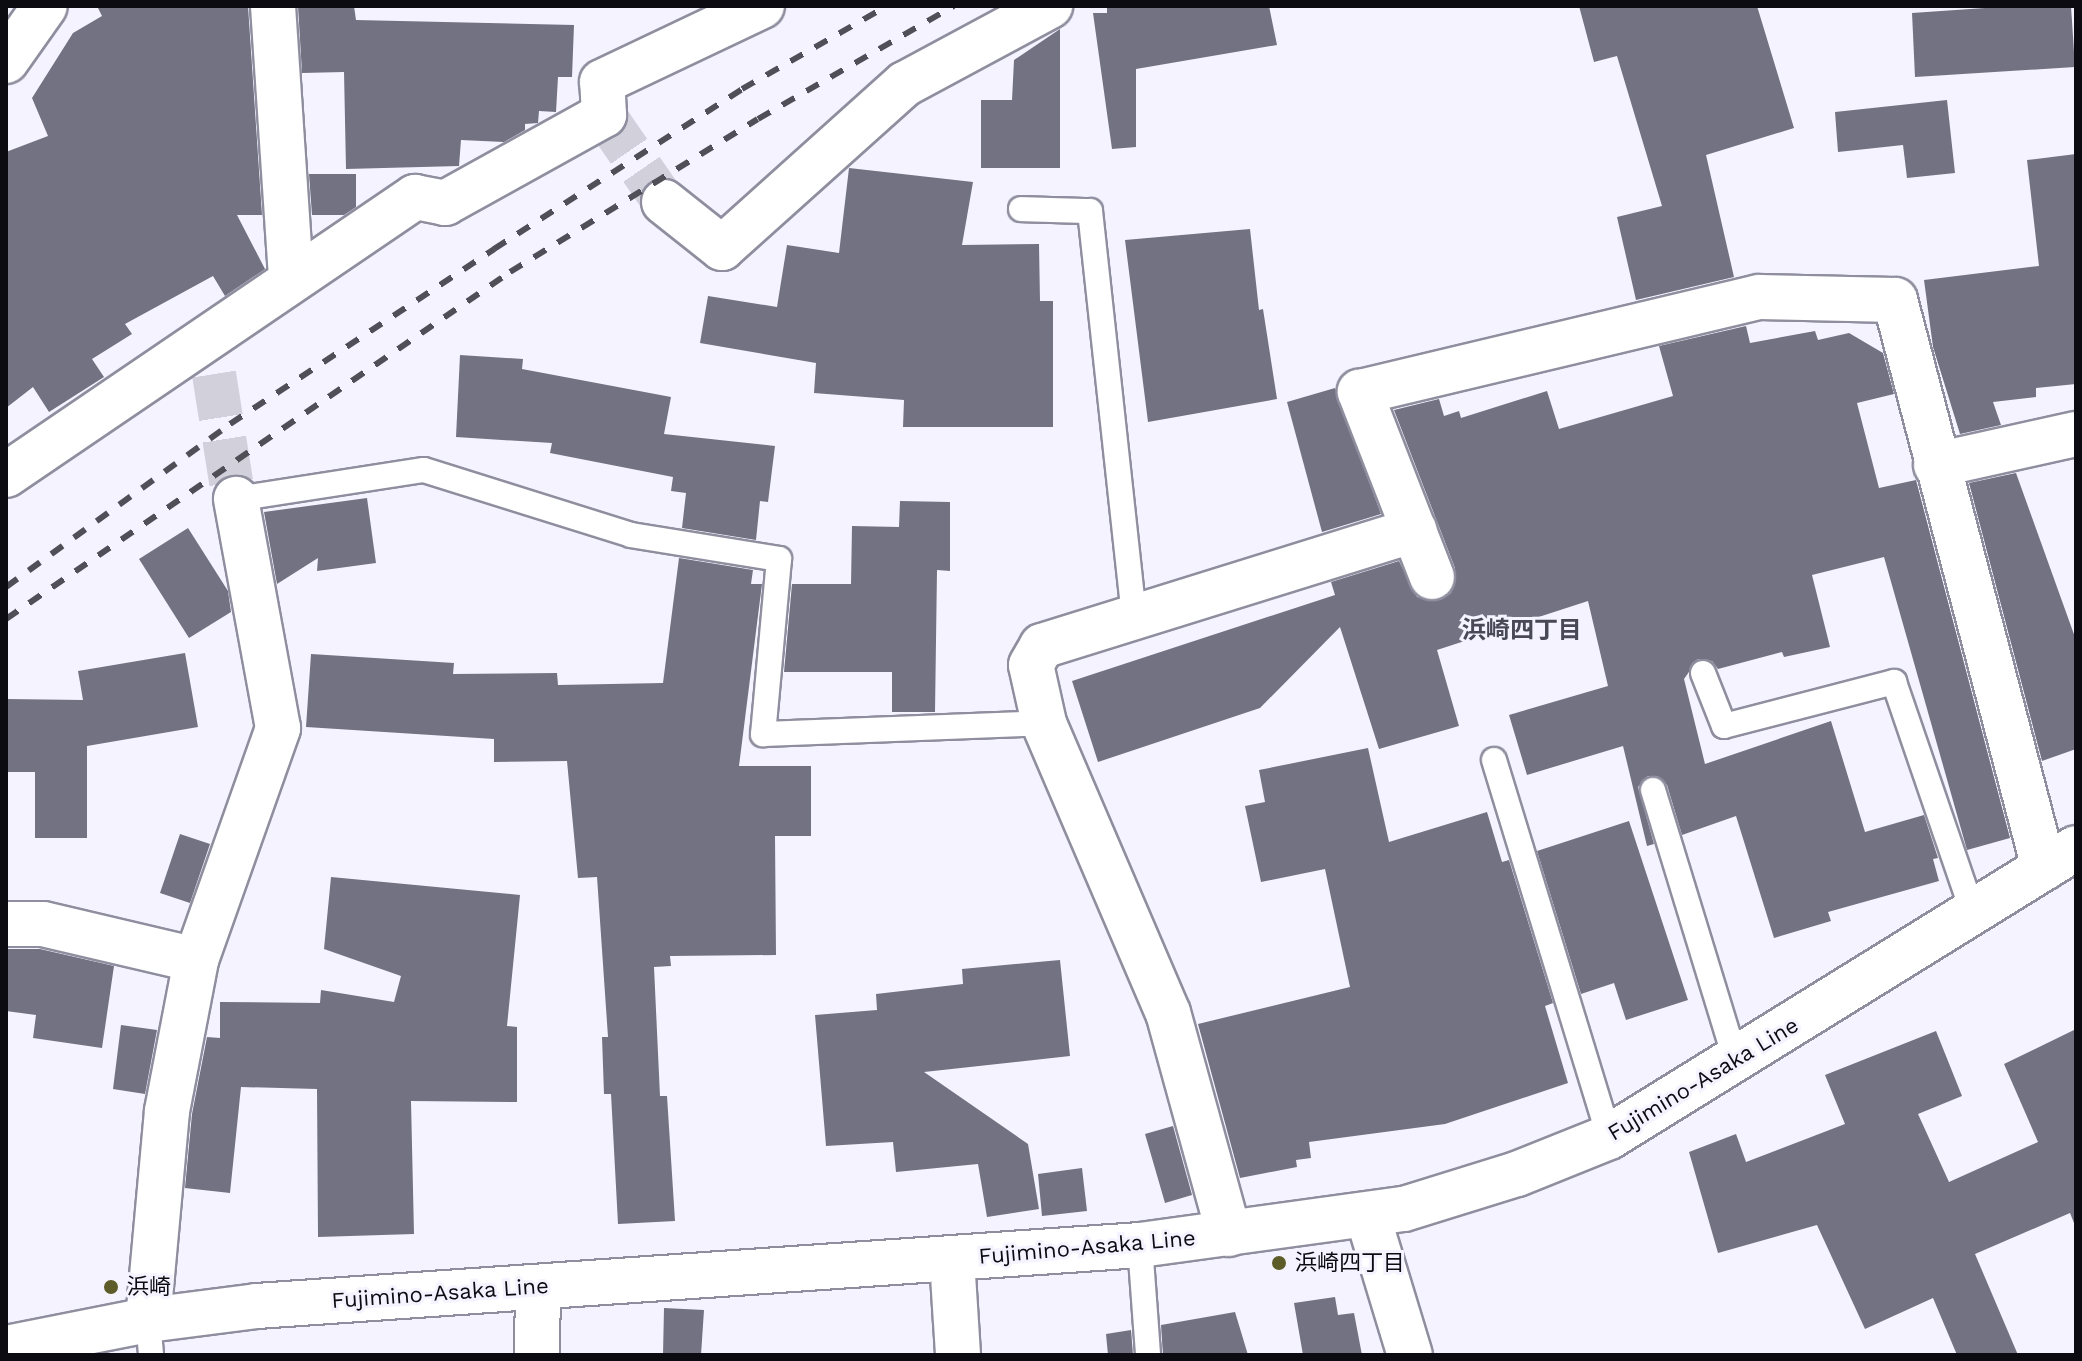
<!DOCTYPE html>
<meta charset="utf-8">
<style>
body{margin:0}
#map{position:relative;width:2082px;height:1361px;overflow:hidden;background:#f4f3ff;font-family:"Work Sans","Noto Sans JP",sans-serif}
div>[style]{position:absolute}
.building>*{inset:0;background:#737282}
.minor-tunnel>*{height:44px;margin-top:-22px;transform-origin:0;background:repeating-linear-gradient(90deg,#d1d0db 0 44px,transparent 0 66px)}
.roads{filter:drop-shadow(2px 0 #8f8e9f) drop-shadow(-2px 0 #8f8e9f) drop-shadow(0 2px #8f8e9f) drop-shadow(0 -2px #8f8e9f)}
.service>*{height:24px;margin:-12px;padding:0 12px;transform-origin:12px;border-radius:12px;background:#fff}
.minor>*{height:44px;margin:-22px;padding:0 22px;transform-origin:22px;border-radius:22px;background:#fff}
.tertiary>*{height:44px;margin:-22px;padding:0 22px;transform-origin:22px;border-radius:22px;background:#fff}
.secondary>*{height:44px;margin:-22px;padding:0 22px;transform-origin:22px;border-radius:22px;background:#fff}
.rail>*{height:6px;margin-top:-3px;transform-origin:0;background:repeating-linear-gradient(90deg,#504f57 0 14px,transparent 0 28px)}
.dots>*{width:22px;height:22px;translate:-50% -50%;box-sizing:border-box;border:4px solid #f4f3ff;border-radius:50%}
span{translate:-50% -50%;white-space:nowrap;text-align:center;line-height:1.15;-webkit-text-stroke:6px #f4f3ff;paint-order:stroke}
.street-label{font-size:22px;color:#0c0b11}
.poi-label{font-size:22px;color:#0c0b11}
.left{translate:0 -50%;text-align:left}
.neighbourhood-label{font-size:24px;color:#494857;font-weight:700}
.frame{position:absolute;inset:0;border:8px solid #0c0b11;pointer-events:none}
</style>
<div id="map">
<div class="building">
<div style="clip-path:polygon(97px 6px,248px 6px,262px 215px,237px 215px,265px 269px,225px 296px,213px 276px,125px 324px,132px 334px,92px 359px,104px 377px,49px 412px,33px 387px,6px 408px,6px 152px,48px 136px,32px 98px,73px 33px,102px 16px)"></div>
<div style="clip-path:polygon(298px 6px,354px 6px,356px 20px,574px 25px,572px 77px,558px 77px,556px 112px,539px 111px,538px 123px,525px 124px,525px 130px,504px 142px,461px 140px,459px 166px,346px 169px,344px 72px,302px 73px)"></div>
<div style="clip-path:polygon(1107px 6px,1269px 6px,1277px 45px,1136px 69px,1136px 147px,1112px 149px,1093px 13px,1107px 13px)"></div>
<div style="clip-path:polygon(1579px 6px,1757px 6px,1794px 128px,1706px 155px,1734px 277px,1636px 300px,1617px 217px,1662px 206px,1617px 56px,1594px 62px)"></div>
<div style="clip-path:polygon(2014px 6px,2071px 6px,2075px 67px,1915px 77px,1912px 13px)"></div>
<div style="clip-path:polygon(1060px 29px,1060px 168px,981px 168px,981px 100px,1012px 100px,1014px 60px)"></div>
<div style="clip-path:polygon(1947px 100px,1955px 173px,1907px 178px,1903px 145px,1838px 152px,1835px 112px)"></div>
<div style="clip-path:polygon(2076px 154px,2076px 384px,2036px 388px,2036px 397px,1993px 402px,2001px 425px,1960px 434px,1933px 347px,1924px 280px,2039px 266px,2027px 160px)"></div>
<div style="clip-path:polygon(849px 168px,973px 182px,962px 245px,1039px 244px,1040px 301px,1053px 301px,1053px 427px,903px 427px,904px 400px,814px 393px,816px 363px,700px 343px,708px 296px,777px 307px,787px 245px,839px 253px)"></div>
<div style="clip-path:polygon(309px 174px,356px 174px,356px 207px,344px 215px,312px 215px)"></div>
<div style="clip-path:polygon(1250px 229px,1259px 310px,1263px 309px,1277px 399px,1148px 422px,1125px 240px)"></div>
<div style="clip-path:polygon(1746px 326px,1750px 343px,1815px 331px,1818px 340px,1849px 333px,1883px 353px,1894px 394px,1857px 403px,1879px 488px,1916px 480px,2010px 838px,1967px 850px,1884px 557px,1812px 575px,1830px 647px,1784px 657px,1782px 652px,1718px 669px,1712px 661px,1698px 659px,1684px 679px,1705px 764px,1831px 721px,1865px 832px,1924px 815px,1938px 858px,1933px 859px,1939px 881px,1828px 912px,1831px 921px,1774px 938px,1736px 816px,1682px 835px,1667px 785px,1657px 776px,1648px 776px,1638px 787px,1654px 844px,1647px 846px,1623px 746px,1527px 775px,1509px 715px,1608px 686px,1588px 601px,1437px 650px,1459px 726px,1379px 749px,1340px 627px,1260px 708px,1098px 762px,1072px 681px,1335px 595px,1331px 582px,1399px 561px,1417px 597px,1440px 600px,1451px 593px,1455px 568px,1394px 410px,1439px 399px,1444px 416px,1459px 411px,1461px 418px,1547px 391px,1559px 429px,1673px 396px,1659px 346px)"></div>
<div style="clip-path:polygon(460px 355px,523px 359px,522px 369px,671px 397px,664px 434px,775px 446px,768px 502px,760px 501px,756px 540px,682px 528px,686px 493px,671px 491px,673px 477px,550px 453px,552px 443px,456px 437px)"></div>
<div style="clip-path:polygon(1335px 388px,1381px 514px,1322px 532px,1287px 402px)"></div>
<div style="clip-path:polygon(2016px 473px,2076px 640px,2076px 749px,2042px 761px,1969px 483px)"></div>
<div style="clip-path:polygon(367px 498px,376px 563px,317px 571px,318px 558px,277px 584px,264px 512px)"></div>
<div style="clip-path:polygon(900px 501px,950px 502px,950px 571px,937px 570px,935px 712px,892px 712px,892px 672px,784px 672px,792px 584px,851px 584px,852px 526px,899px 527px)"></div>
<div style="clip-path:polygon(188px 528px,228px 591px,231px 612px,189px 638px,139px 559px)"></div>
<div style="clip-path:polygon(679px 558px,753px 570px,751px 584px,762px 584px,739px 766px,811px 766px,811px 836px,775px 836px,776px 955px,670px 956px,671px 966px,654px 967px,660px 1096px,667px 1096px,675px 1221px,618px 1224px,611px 1094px,604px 1094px,602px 1037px,608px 1037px,597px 877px,578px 878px,567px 761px,494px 762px,494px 739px,306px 727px,311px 654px,454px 663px,453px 674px,557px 673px,558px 685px,663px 683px)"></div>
<div style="clip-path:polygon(185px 653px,198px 727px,87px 746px,87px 838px,35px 838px,35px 772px,6px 772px,6px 699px,83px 700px,78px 671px)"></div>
<div style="clip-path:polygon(1368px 748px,1389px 842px,1487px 812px,1502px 862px,1509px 860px,1553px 1003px,1545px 1006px,1568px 1083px,1445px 1124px,1309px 1142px,1311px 1158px,1296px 1160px,1297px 1167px,1240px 1178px,1198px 1024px,1350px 987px,1325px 869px,1261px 882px,1245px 806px,1265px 802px,1259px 770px)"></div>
<div style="clip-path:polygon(1629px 821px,1688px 1000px,1626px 1020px,1614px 983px,1581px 994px,1537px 851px)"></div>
<div style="clip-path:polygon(180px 834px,210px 844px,190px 903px,160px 893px)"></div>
<div style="clip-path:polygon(331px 877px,520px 895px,507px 1026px,517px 1027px,517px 1102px,411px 1101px,414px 1234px,318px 1237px,317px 1089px,241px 1087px,230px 1193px,185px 1188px,192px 1114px,207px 1037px,220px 1038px,220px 1002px,320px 1003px,321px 990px,394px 1002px,401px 976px,324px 949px)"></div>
<div style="clip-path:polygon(6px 949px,40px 949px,114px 966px,102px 1048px,33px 1038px,36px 1015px,6px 1011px)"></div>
<div style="clip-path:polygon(1060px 960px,1070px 1056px,924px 1072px,1028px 1144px,1039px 1209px,987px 1217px,978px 1164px,896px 1172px,893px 1142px,826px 1146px,815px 1015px,877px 1010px,876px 994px,963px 984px,962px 969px)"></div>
<div style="clip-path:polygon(121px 1025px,157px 1030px,145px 1094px,113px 1089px)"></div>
<div style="clip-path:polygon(2076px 1029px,2076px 1228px,2070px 1213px,1975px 1254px,2018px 1355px,1957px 1355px,1933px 1298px,1865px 1329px,1817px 1225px,1718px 1253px,1689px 1152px,1736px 1134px,1746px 1162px,1845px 1124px,1825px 1075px,1936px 1031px,1962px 1096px,1918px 1114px,1949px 1182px,2038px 1142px,2004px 1064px)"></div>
<div style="clip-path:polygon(1173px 1126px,1192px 1195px,1165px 1203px,1145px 1134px)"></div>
<div style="clip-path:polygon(1082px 1168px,1087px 1211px,1042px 1216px,1038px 1174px)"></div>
<div style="clip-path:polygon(1335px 1297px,1338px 1315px,1354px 1313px,1362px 1355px,1303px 1355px,1294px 1303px)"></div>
<div style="clip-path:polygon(664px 1308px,704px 1310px,701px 1355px,663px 1355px)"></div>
<div style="clip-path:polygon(1235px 1312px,1248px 1355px,1163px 1355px,1161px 1325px)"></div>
<div style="clip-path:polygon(1131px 1330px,1133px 1355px,1108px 1355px,1106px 1334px)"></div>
</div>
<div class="minor-tunnel">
<div style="left:604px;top:115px;width:106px;rotate:55.4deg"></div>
<div style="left:214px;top:374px;width:115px;rotate:81deg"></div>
</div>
<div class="roads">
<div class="service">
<div style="left:1021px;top:209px;width:69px;rotate:1.7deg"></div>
<div style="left:1090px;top:211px;width:409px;rotate:83.8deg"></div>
<div style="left:233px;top:491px;width:9px;rotate:69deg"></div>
<div style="left:236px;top:499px;width:190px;rotate:-8.8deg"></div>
<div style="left:424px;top:470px;width:217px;rotate:17.4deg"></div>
<div style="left:631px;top:535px;width:150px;rotate:9.2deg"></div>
<div style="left:779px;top:559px;width:176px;rotate:95.2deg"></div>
<div style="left:763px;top:734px;width:281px;rotate:-2.2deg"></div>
<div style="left:1703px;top:673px;width:57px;rotate:68.4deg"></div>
<div style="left:1724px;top:726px;width:176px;rotate:-14.5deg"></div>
<div style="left:1894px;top:682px;width:244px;rotate:71.1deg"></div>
<div style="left:1494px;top:760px;width:394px;rotate:73deg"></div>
<div style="left:1653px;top:790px;width:284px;rotate:73deg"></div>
<div style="left:1140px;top:1245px;width:110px;rotate:85.8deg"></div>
<div style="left:148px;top:1320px;width:35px;rotate:85deg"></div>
</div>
<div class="minor">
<div style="left:273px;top:6px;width:274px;rotate:86.2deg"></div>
<div style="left:664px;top:202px;width:74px;rotate:38.4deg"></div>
<div style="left:722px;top:248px;width:246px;rotate:-41.9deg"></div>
<div style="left:905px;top:84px;width:165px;rotate:-28.3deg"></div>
<div style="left:1936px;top:465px;width:143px;rotate:-12.5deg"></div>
<div style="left:6px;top:475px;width:495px;rotate:-34.2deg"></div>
<div style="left:415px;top:197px;width:31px;rotate:11deg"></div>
<div style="left:445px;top:203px;width:182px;rotate:-29deg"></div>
<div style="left:604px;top:115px;width:33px;rotate:-93deg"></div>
<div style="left:602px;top:82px;width:177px;rotate:-25.4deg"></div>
<div style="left:1432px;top:577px;width:199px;rotate:-111.3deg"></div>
<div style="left:1360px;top:392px;width:410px;rotate:-13.4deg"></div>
<div style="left:1759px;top:297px;width:136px;rotate:1.3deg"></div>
<div style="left:1895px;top:300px;width:587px;rotate:75.3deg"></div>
<div style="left:6px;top:924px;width:37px"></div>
<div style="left:43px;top:924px;width:157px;rotate:13.2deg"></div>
<div style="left:1368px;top:1217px;width:144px;rotate:73.1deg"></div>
<div style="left:1229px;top:1234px;width:229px;rotate:-105.4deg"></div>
<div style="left:1168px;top:1013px;width:315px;rotate:-113.2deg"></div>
<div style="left:1044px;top:723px;width:59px;rotate:-102.6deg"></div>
<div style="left:1031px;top:665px;width:22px;rotate:-60deg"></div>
<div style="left:1042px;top:646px;width:390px;rotate:-17.3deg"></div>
<div style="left:952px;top:1259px;width:96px;rotate:86.4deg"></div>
<div style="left:148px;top:1320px;width:210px;rotate:-84.8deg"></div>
<div style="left:167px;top:1111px;width:154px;rotate:-79.1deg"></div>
<div style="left:196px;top:960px;width:246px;rotate:-70.5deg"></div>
<div style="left:278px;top:728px;width:233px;rotate:-100.4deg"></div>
<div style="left:537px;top:1355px;width:68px;rotate:-89.2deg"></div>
</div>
<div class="tertiary">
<div style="left:6px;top:61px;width:67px;rotate:-54.7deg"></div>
</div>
<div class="secondary">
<div style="left:6px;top:1348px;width:145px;rotate:-11.2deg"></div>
<div style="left:148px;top:1320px;width:110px;rotate:-7.3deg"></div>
<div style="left:257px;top:1306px;width:885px;rotate:-3.95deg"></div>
<div style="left:1140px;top:1245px;width:266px;rotate:-7.8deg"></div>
<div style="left:1404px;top:1209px;width:118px;rotate:-17.2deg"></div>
<div style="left:1517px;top:1174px;width:99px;rotate:-21.9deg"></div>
<div style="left:1609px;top:1137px;width:549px;rotate:-31.75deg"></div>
</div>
</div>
<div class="rail">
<div style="left:6px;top:587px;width:277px;rotate:-36deg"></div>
<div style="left:230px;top:424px;width:317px;rotate:-33.5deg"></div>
<div style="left:494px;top:249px;width:295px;rotate:-32.8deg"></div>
<div style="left:742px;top:89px;width:167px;rotate:-29.8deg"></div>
<div style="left:6px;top:619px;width:612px;rotate:-34.55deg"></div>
<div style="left:510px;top:272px;width:291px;rotate:-31.7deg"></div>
<div style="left:758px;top:119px;width:226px;rotate:-30deg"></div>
</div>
<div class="dots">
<div style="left:1279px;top:1263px;background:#5d5c29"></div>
<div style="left:111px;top:1287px;background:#5d5c29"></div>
</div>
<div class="street-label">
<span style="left:1703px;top:1079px;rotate:-31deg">Fujimino-Asaka Line</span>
<span style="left:1087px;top:1247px;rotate:-5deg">Fujimino-Asaka Line</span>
<span style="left:440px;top:1293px;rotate:-4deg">Fujimino-Asaka Line</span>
</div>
<div class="poi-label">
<span class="left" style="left:1295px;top:1263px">浜崎四丁目</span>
<span class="left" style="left:127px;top:1287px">浜崎</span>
</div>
<div class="neighbourhood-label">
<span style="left:1522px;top:631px">浜崎四丁目</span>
</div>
<div class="frame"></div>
</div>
